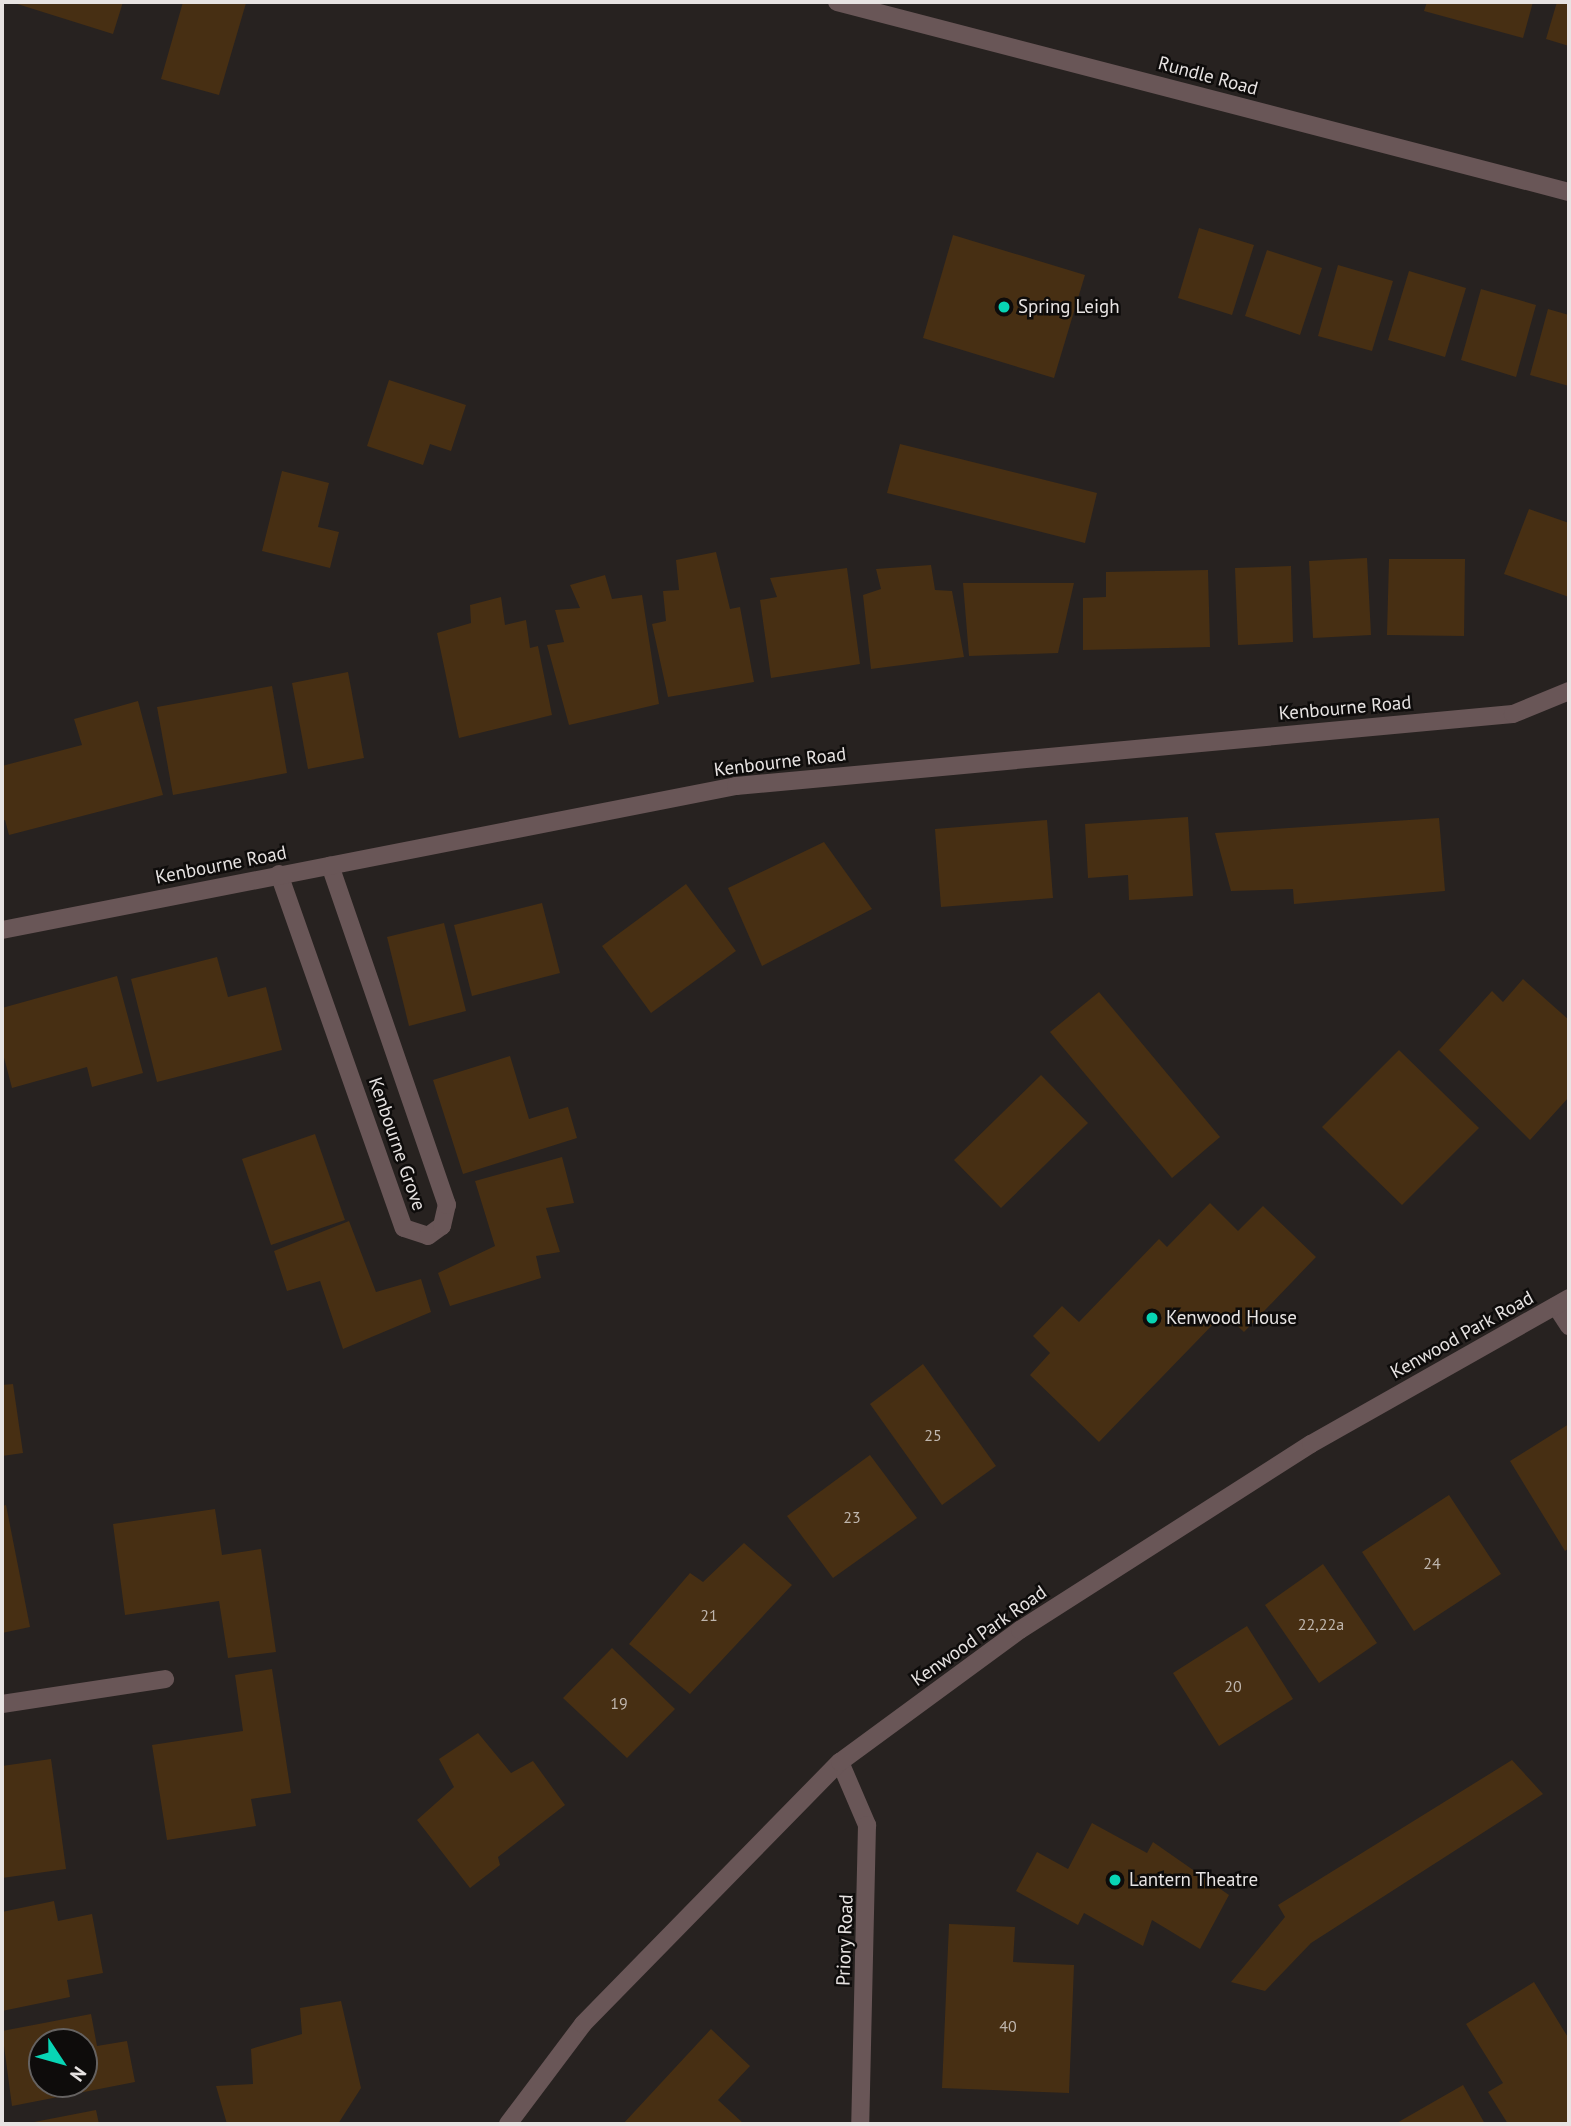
<!DOCTYPE html>
<style>
body{margin:0}
#map{position:relative;width:1571px;height:2126px;overflow:hidden;background:#272220;font-family:"PT Sans",sans-serif}
div>[style]{position:absolute}
.building>*{inset:0;background:#472f13}
.service>*{height:18px;margin:-9px;padding:0 9px;transform-origin:9px;border-radius:9px;background:#695657}
.minor>*{height:18px;margin:-9px;padding:0 9px;transform-origin:9px;border-radius:9px;background:#695657}
.dots>*{width:19px;height:19px;translate:-50% -50%;box-sizing:border-box;border:4px solid #0e0c0b;border-radius:50%}
span{translate:-50% -50%;white-space:nowrap;text-align:center;line-height:1.15;-webkit-text-stroke:5px #0e0c0b;paint-order:stroke}
.number-label{font-size:16px;color:#bfb6ae}
.number-label span{-webkit-text-stroke-width:0}
.street-label{font-size:19px;color:#e7e3e2}
.poi-label{font-size:19px;color:#e7e3e2}
.left{translate:0 -50%;text-align:left}
.frame{position:absolute;inset:0;border:4px solid #e7e3e2;pointer-events:none}
.north{position:absolute;left:28px;top:2028px;width:70px;height:70px;box-sizing:border-box;background:#0e0c0b;border:2px solid #656261;border-radius:50%;rotate:126deg;font-size:19px;font-weight:700;line-height:28px;text-align:center;color:#e7e3e2}
.north::after{content:'';display:block;margin:auto;width:24px;height:32px;background:#08d5b5;clip-path:polygon(50% 0,100% 100%,50% 72%,0 100%)}
</style>
<div id="map">
<div class="building">
<div style="clip-path:polygon(11px 2px,123px 2px,113px 34px)"></div>
<div style="clip-path:polygon(183px 2px,246px 3px,219px 95px,161px 79px)"></div>
<div style="clip-path:polygon(1427px 2px,1533px 2px,1523px 38px,1424px 11px)"></div>
<div style="clip-path:polygon(1557px 2px,1569px 2px,1569px 46px,1546px 39px)"></div>
<div style="clip-path:polygon(1199px 228px,1254px 245px,1232px 315px,1178px 298px)"></div>
<div style="clip-path:polygon(953px 235px,1085px 275px,1054px 378px,923px 338px)"></div>
<div style="clip-path:polygon(1267px 250px,1322px 268px,1300px 335px,1245px 316px)"></div>
<div style="clip-path:polygon(1338px 265px,1393px 281px,1372px 351px,1318px 336px)"></div>
<div style="clip-path:polygon(1409px 271px,1466px 288px,1445px 357px,1388px 340px)"></div>
<div style="clip-path:polygon(1481px 289px,1536px 305px,1516px 377px,1461px 360px)"></div>
<div style="clip-path:polygon(1548px 309px,1569px 315px,1569px 386px,1530px 375px)"></div>
<div style="clip-path:polygon(389px 380px,466px 405px,451px 451px,430px 444px,423px 465px,367px 446px)"></div>
<div style="clip-path:polygon(900px 444px,1097px 493px,1085px 543px,887px 493px)"></div>
<div style="clip-path:polygon(282px 471px,329px 483px,318px 527px,339px 532px,330px 568px,262px 551px)"></div>
<div style="clip-path:polygon(1529px 509px,1569px 523px,1569px 597px,1504px 574px)"></div>
<div style="clip-path:polygon(716px 552px,730px 609px,740px 607px,754px 682px,668px 697px,652px 624px,666px 621px,663px 591px,679px 590px,676px 560px)"></div>
<div style="clip-path:polygon(1367px 558px,1371px 635px,1313px 638px,1309px 561px)"></div>
<div style="clip-path:polygon(1389px 559px,1465px 559px,1464px 636px,1387px 635px)"></div>
<div style="clip-path:polygon(931px 565px,935px 590px,952px 591px,964px 657px,871px 669px,863px 595px,881px 589px,876px 569px)"></div>
<div style="clip-path:polygon(1291px 566px,1293px 642px,1238px 645px,1235px 568px)"></div>
<div style="clip-path:polygon(847px 568px,860px 664px,771px 678px,760px 600px,777px 597px,770px 578px)"></div>
<div style="clip-path:polygon(1208px 570px,1210px 647px,1083px 650px,1083px 598px,1106px 597px,1106px 572px)"></div>
<div style="clip-path:polygon(605px 575px,612px 599px,642px 595px,659px 704px,569px 725px,547px 645px,564px 642px,555px 610px,580px 608px,570px 585px)"></div>
<div style="clip-path:polygon(963px 583px,1074px 583px,1058px 653px,969px 656px)"></div>
<div style="clip-path:polygon(501px 597px,505px 625px,526px 620px,530px 648px,538px 646px,552px 715px,459px 738px,437px 633px,471px 623px,470px 605px)"></div>
<div style="clip-path:polygon(348px 672px,364px 758px,308px 769px,292px 683px)"></div>
<div style="clip-path:polygon(272px 686px,287px 773px,173px 795px,157px 707px)"></div>
<div style="clip-path:polygon(138px 701px,163px 795px,9px 835px,5px 820px,2px 821px,2px 766px,82px 745px,74px 719px)"></div>
<div style="clip-path:polygon(1188px 817px,1193px 896px,1129px 900px,1128px 875px,1088px 878px,1085px 824px)"></div>
<div style="clip-path:polygon(1439px 818px,1445px 891px,1294px 904px,1293px 889px,1231px 891px,1215px 833px)"></div>
<div style="clip-path:polygon(1047px 820px,1053px 898px,941px 907px,935px 829px)"></div>
<div style="clip-path:polygon(824px 842px,872px 909px,762px 966px,728px 888px)"></div>
<div style="clip-path:polygon(686px 884px,736px 951px,651px 1013px,602px 946px)"></div>
<div style="clip-path:polygon(542px 903px,560px 973px,472px 996px,454px 925px)"></div>
<div style="clip-path:polygon(444px 923px,466px 1011px,409px 1026px,387px 937px)"></div>
<div style="clip-path:polygon(217px 957px,228px 997px,266px 987px,282px 1050px,157px 1082px,131px 979px)"></div>
<div style="clip-path:polygon(117px 976px,143px 1073px,92px 1087px,87px 1067px,12px 1088px,2px 1050px,2px 1008px)"></div>
<div style="clip-path:polygon(1523px 979px,1569px 1020px,1569px 1097px,1530px 1140px,1439px 1050px,1492px 991px,1503px 1002px)"></div>
<div style="clip-path:polygon(1099px 992px,1220px 1137px,1172px 1178px,1050px 1032px)"></div>
<div style="clip-path:polygon(1399px 1050px,1479px 1128px,1402px 1205px,1322px 1127px)"></div>
<div style="clip-path:polygon(510px 1056px,529px 1119px,568px 1107px,577px 1138px,463px 1174px,433px 1080px)"></div>
<div style="clip-path:polygon(1041px 1075px,1088px 1123px,1001px 1208px,954px 1160px)"></div>
<div style="clip-path:polygon(315px 1134px,345px 1220px,271px 1245px,242px 1159px)"></div>
<div style="clip-path:polygon(562px 1157px,574px 1203px,546px 1208px,560px 1252px,536px 1256px,541px 1278px,450px 1306px,438px 1273px,495px 1246px,475px 1181px)"></div>
<div style="clip-path:polygon(1210px 1203px,1238px 1231px,1263px 1206px,1316px 1257px,1244px 1332px,1224px 1313px,1099px 1442px,1030px 1375px,1050px 1353px,1033px 1336px,1062px 1306px,1079px 1322px,1159px 1239px,1167px 1247px)"></div>
<div style="clip-path:polygon(349px 1221px,376px 1292px,421px 1279px,431px 1312px,343px 1349px,320px 1281px,287px 1291px,274px 1251px)"></div>
<div style="clip-path:polygon(923px 1364px,996px 1466px,942px 1505px,870px 1404px)"></div>
<div style="clip-path:polygon(13px 1384px,23px 1453px,2px 1456px,2px 1385px)"></div>
<div style="clip-path:polygon(1569px 1424px,1569px 1548px,1565px 1551px,1510px 1461px)"></div>
<div style="clip-path:polygon(870px 1455px,917px 1518px,833px 1578px,787px 1516px)"></div>
<div style="clip-path:polygon(1449px 1495px,1501px 1574px,1414px 1631px,1362px 1552px)"></div>
<div style="clip-path:polygon(6px 1505px,30px 1627px,2px 1633px,2px 1506px)"></div>
<div style="clip-path:polygon(215px 1509px,222px 1555px,261px 1549px,276px 1652px,228px 1658px,219px 1601px,125px 1615px,113px 1524px)"></div>
<div style="clip-path:polygon(744px 1543px,792px 1585px,690px 1694px,629px 1644px,690px 1573px,703px 1582px)"></div>
<div style="clip-path:polygon(1323px 1564px,1377px 1643px,1319px 1683px,1265px 1605px)"></div>
<div style="clip-path:polygon(1247px 1626px,1293px 1699px,1219px 1746px,1173px 1673px)"></div>
<div style="clip-path:polygon(612px 1648px,675px 1709px,627px 1758px,563px 1698px)"></div>
<div style="clip-path:polygon(272px 1669px,291px 1793px,251px 1799px,256px 1826px,167px 1840px,152px 1745px,243px 1731px,235px 1675px)"></div>
<div style="clip-path:polygon(478px 1733px,511px 1773px,533px 1761px,565px 1805px,498px 1857px,500px 1865px,470px 1888px,417px 1820px,454px 1787px,439px 1759px)"></div>
<div style="clip-path:polygon(51px 1759px,66px 1869px,2px 1878px,2px 1766px)"></div>
<div style="clip-path:polygon(1512px 1760px,1543px 1794px,1311px 1943px,1265px 1991px,1231px 1982px,1285px 1917px,1278px 1905px)"></div>
<div style="clip-path:polygon(1092px 1823px,1147px 1853px,1153px 1842px,1229px 1895px,1200px 1949px,1152px 1920px,1143px 1946px,1084px 1913px,1078px 1925px,1016px 1891px,1037px 1852px,1068px 1869px)"></div>
<div style="clip-path:polygon(54px 1901px,58px 1921px,92px 1914px,103px 1973px,67px 1980px,70px 1997px,2px 2011px,2px 1912px)"></div>
<div style="clip-path:polygon(949px 1924px,1015px 1927px,1013px 1962px,1074px 1965px,1069px 2093px,942px 2088px)"></div>
<div style="clip-path:polygon(1534px 1982px,1569px 2039px,1569px 2124px,1508px 2124px,1488px 2092px,1503px 2083px,1466px 2024px)"></div>
<div style="clip-path:polygon(341px 2001px,361px 2088px,338px 2124px,227px 2124px,216px 2086px,253px 2084px,251px 2049px,302px 2034px,300px 2008px)"></div>
<div style="clip-path:polygon(evenodd,91px 2014px,97px 2046px,127px 2041px,135px 2082px,12px 2106px,2px 2031px,91px 2014px,42px 2042px,84px 2042px,84px 2084px,42px 2084px,42px 2042px)"></div>
<div style="clip-path:polygon(711px 2029px,750px 2066px,718px 2100px,744px 2124px,623px 2124px)"></div>
<div style="clip-path:polygon(1463px 2085px,1485px 2124px,1395px 2124px)"></div>
<div style="clip-path:polygon(96px 2110px,99px 2124px,29px 2124px,29px 2123px)"></div>
</div>
<div class="service">
<div style="left:279px;top:874px;width:375px;rotate:70.6deg"></div>
<div style="left:404px;top:1228px;width:25px;rotate:18deg"></div>
<div style="left:428px;top:1236px;width:17px;rotate:-36deg"></div>
<div style="left:442px;top:1226px;width:22px;rotate:-77deg"></div>
<div style="left:447px;top:1205px;width:359px;rotate:-109deg"></div>
<div style="left:1556px;top:1306px;width:24px;rotate:57deg"></div>
<div style="left:2px;top:1704px;width:165px;rotate:-8.7deg"></div>
</div>
<div class="minor">
<div style="left:837px;top:2px;width:756px;rotate:14.55deg"></div>
<div style="left:2px;top:930px;width:748px;rotate:-11.1deg"></div>
<div style="left:736px;top:786px;width:780px;rotate:-5.29deg"></div>
<div style="left:1513px;top:714px;width:61px;rotate:-22.3deg"></div>
<div style="left:840px;top:1762px;width:69px;rotate:66.8deg"></div>
<div style="left:867px;top:1825px;width:299px;rotate:91.3deg"></div>
<div style="left:508px;top:2124px;width:125px;rotate:-53.1deg"></div>
<div style="left:583px;top:2024px;width:367px;rotate:-45.6deg"></div>
<div style="left:840px;top:1762px;width:223px;rotate:-36.3deg"></div>
<div style="left:1020px;top:1630px;width:345px;rotate:-32.6deg"></div>
<div style="left:1311px;top:1444px;width:296px;rotate:-29.5deg"></div>
</div>
<div class="dots">
<div style="left:1004px;top:307px;background:#08d5b5"></div>
<div style="left:1152px;top:1318px;background:#08d5b5"></div>
<div style="left:1115px;top:1880px;background:#08d5b5"></div>
</div>
<div class="number-label">
<span style="left:933px;top:1435px">25</span>
<span style="left:852px;top:1517px">23</span>
<span style="left:1432px;top:1563px">24</span>
<span style="left:709px;top:1615px">21</span>
<span style="left:1321px;top:1624px">22,22a</span>
<span style="left:1233px;top:1686px">20</span>
<span style="left:619px;top:1703px">19</span>
<span style="left:1008px;top:2026px">40</span>
</div>
<div class="street-label">
<span style="left:1208px;top:76px;rotate:15deg">Rundle Road</span>
<span style="left:1345px;top:708px;rotate:-5deg">Kenbourne Road</span>
<span style="left:780px;top:762px;rotate:-7deg">Kenbourne Road</span>
<span style="left:221px;top:865px;rotate:-11deg">Kenbourne Road</span>
<span style="left:397px;top:1144px;rotate:71deg">Kenbourne Grove</span>
<span style="left:1462px;top:1335px;rotate:-29deg">Kenwood Park Road</span>
<span style="left:979px;top:1636px;rotate:-35deg">Kenwood Park Road</span>
<span style="left:845px;top:1940px;rotate:-88deg">Priory Road</span>
</div>
<div class="poi-label">
<span class="left" style="left:1018px;top:307px">Spring Leigh</span>
<span class="left" style="left:1166px;top:1318px">Kenwood House</span>
<span class="left" style="left:1129px;top:1880px">Lantern Theatre</span>
</div>
<div class="frame"></div>
<div class="north">N</div>
</div>
